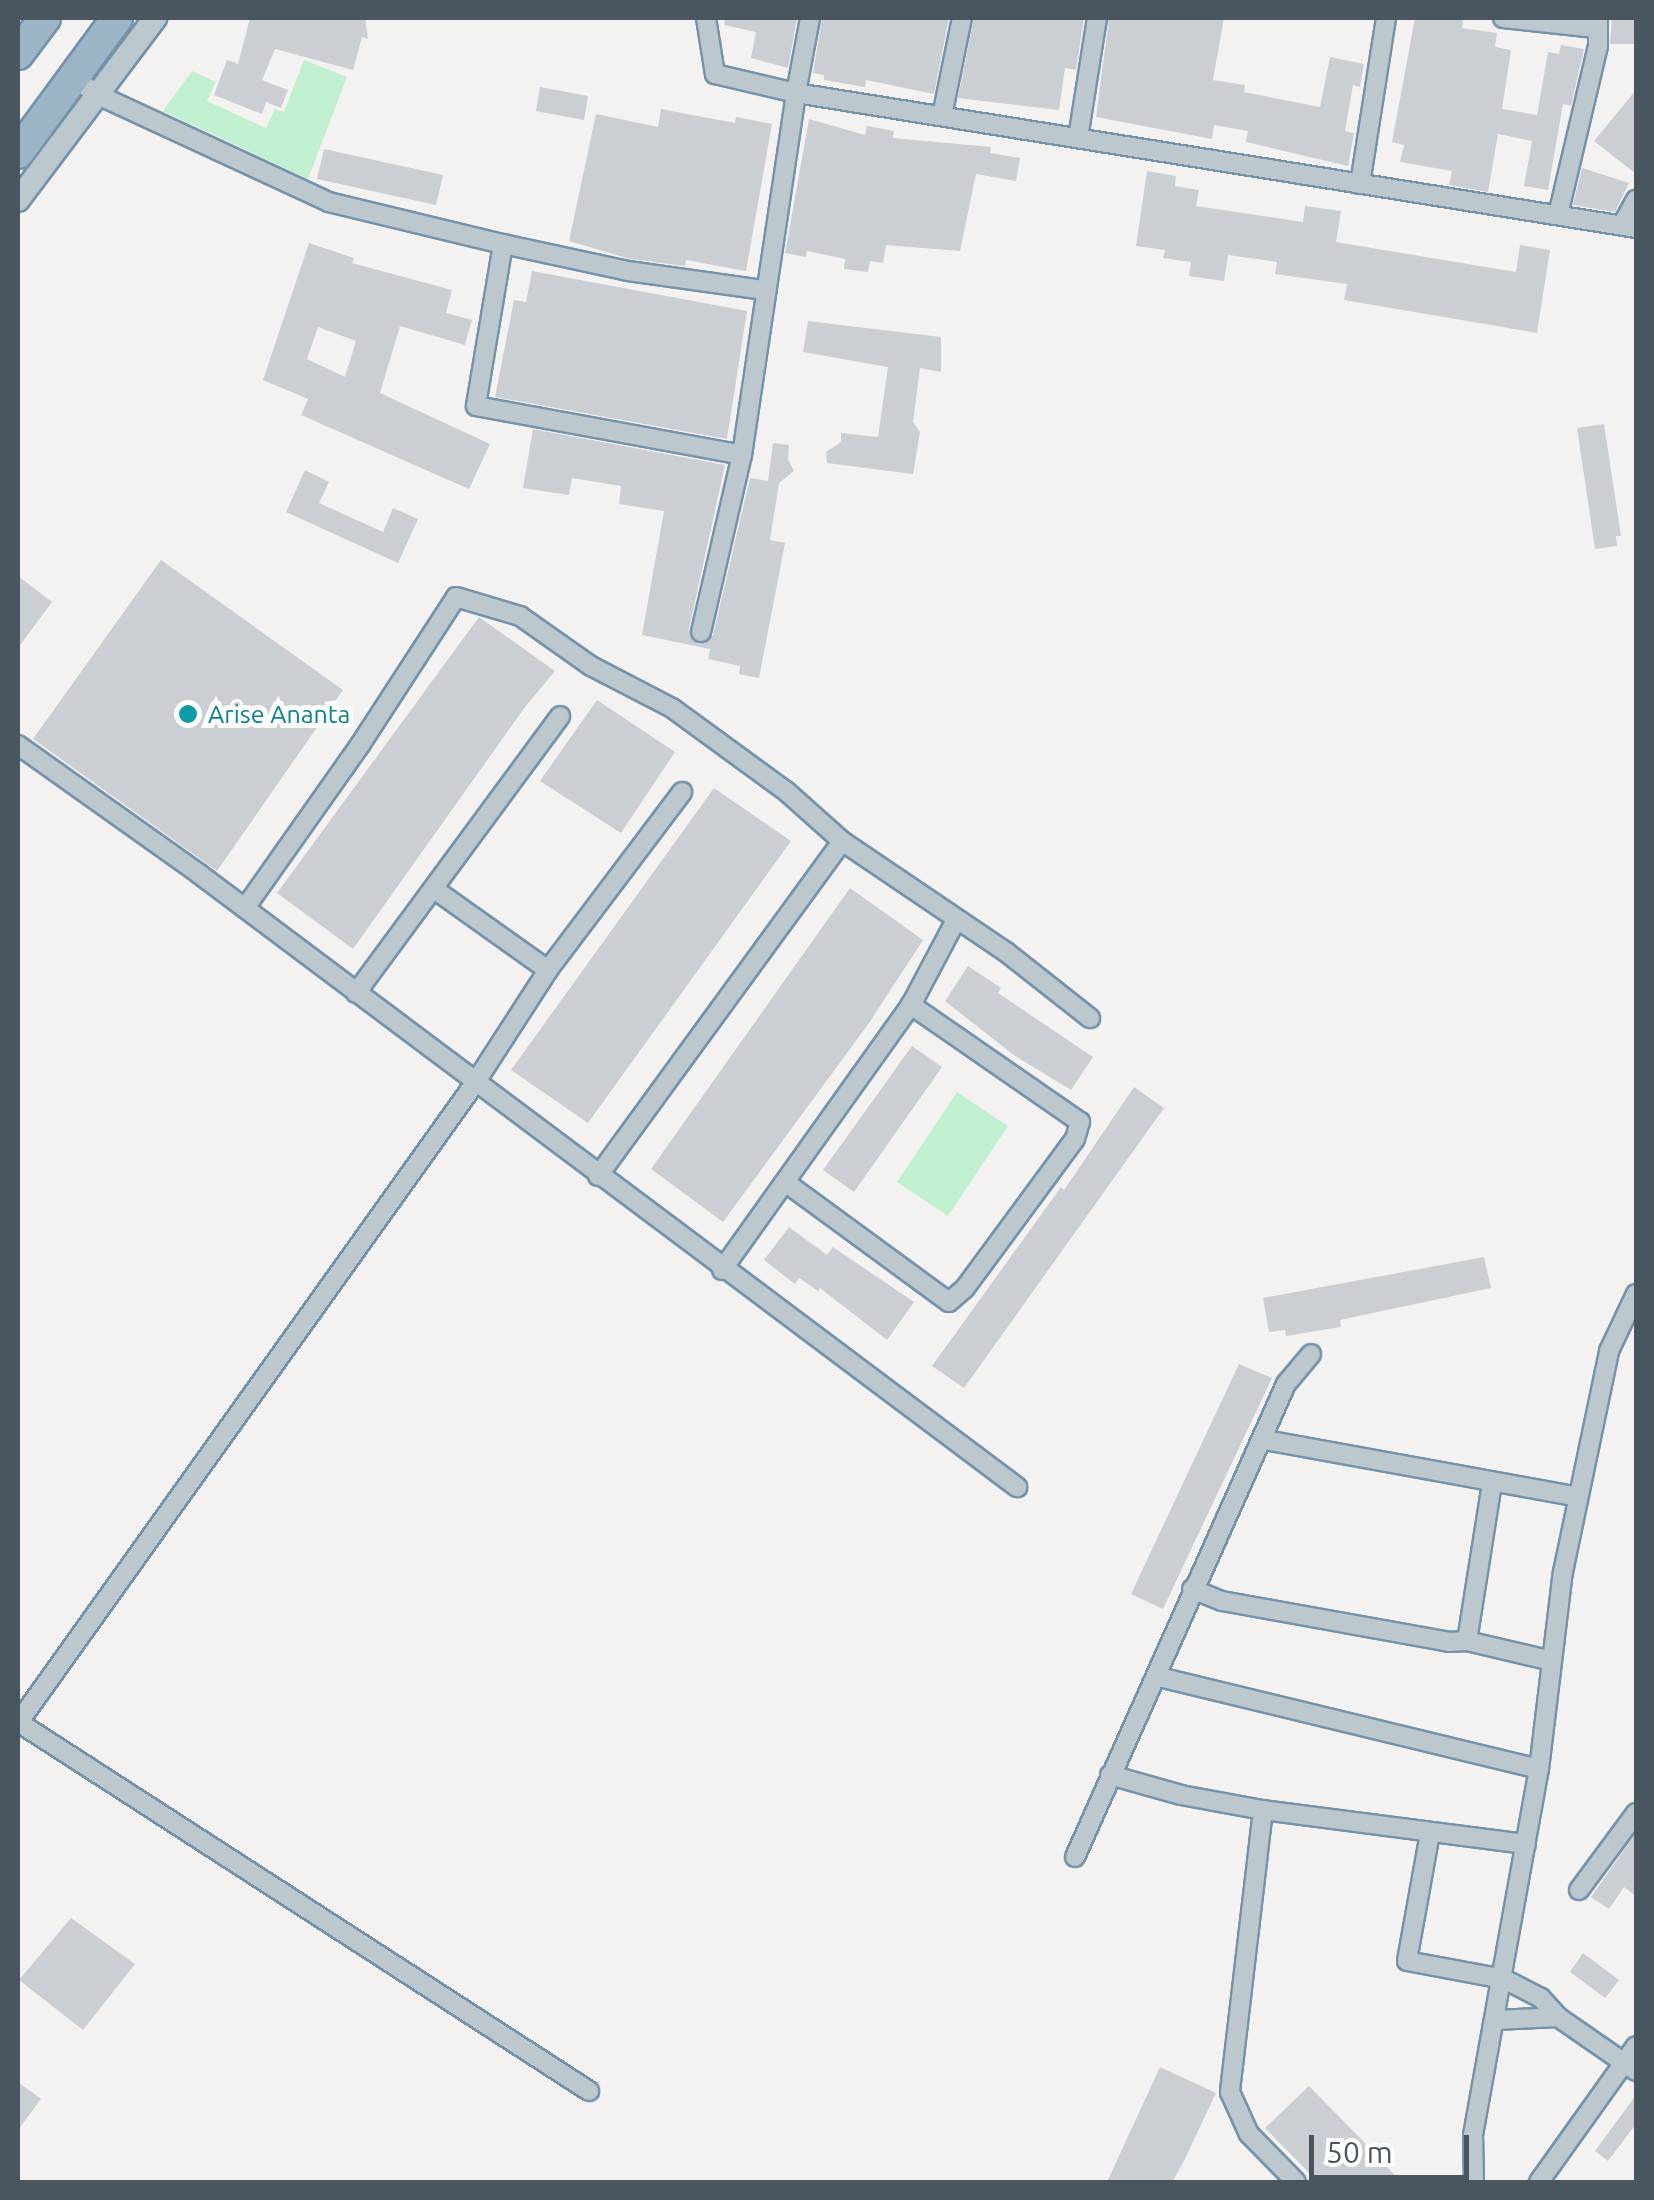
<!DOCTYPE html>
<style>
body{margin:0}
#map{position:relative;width:1654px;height:2200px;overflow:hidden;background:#f4f1f1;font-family:Ubuntu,sans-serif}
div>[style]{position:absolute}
.green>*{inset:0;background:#c1f0d0}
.building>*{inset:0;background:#cbcfd4}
.roads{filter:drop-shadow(2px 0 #7493ab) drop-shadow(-2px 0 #7493ab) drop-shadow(0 2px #7493ab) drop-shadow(0 -2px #7493ab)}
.minor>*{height:18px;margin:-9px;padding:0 9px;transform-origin:9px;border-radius:9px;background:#bdc7ce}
.tertiary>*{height:22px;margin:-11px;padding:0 11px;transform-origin:11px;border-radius:11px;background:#bdc7ce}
.trunk>*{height:30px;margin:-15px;padding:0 15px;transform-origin:15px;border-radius:15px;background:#9db6c7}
.dots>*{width:28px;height:28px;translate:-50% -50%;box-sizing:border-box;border:5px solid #fff;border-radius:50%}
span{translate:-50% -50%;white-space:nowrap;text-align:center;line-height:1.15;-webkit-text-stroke:10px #fff;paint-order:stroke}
.culture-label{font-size:25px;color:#0d838f}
.left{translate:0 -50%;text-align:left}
.frame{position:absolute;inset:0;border:20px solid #49565f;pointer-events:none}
.scale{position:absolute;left:1309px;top:2135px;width:160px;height:45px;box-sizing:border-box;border:5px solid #49565f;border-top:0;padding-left:12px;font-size:30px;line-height:35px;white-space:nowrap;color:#49565f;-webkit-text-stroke:8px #fff;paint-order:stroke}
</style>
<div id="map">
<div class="green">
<div style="clip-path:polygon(304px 60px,347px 77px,308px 179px,163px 111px,192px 71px,216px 82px,207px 101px,266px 128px,275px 109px,284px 112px)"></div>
<div style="clip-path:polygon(957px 1092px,1008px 1126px,948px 1216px,897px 1182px)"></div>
</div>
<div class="building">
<div style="clip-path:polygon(250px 18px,365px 18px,368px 39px,362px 37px,353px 70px,275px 49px,262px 80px,288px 90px,281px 108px,266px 102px,262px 114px,214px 95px,227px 60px,238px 64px)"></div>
<div style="clip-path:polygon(725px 18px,797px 18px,788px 68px,751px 58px,756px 32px,724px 25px)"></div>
<div style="clip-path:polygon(822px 18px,949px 18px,934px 94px,866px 80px,865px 87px,824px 80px,824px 75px,813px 73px)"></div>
<div style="clip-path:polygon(974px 18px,1084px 18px,1076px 70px,1065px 68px,1059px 110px,958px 98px)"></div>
<div style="clip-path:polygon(1109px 18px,1224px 18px,1213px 80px,1245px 85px,1244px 92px,1320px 107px,1330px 57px,1364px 64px,1360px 87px,1353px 85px,1345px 131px,1354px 133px,1348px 166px,1246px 142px,1248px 131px,1214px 125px,1212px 139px,1096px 117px)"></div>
<div style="clip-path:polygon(1415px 18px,1451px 18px,1463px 20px,1462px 28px,1497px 33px,1495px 47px,1511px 50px,1502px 109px,1537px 115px,1548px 52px,1559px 54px,1561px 45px,1584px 49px,1571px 106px,1563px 104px,1548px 190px,1524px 186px,1532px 141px,1498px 134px,1488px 192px,1449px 185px,1452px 171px,1400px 162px,1404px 145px,1392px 142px)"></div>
<div style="clip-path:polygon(1612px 18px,1636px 18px,1636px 44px,1610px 44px)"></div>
<div style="clip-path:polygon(540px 87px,588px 96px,584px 120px,536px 111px)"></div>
<div style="clip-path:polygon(1636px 90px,1636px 174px,1594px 141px)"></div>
<div style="clip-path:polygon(661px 109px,735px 123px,736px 117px,772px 124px,746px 271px,686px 260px,685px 266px,630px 259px,569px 241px,596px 114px,658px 127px)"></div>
<div style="clip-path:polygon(809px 119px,865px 135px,867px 126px,894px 131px,893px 138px,991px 147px,990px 153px,1020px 158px,1016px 181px,976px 174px,960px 251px,886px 245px,883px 263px,870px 261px,868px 272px,844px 269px,845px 259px,807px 251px,806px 257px,785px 253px)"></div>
<div style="clip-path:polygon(324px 149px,443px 175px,436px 205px,317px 179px)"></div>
<div style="clip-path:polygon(1582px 168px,1629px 183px,1615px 212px,1573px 205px)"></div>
<div style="clip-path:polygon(1147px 171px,1176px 176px,1175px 186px,1199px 190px,1196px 206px,1303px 222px,1305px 206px,1341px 211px,1336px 242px,1516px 272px,1520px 245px,1550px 250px,1537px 333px,1344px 300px,1347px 284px,1275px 274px,1277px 262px,1228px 255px,1224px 281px,1189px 276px,1191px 262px,1163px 258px,1165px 250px,1136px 246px)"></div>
<div style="clip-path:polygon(evenodd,309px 243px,354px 258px,352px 263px,452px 290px,446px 313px,472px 320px,465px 345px,400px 326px,380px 393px,490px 444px,469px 489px,301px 415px,308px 399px,263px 380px,309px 243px,318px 327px,356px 341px,345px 377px,307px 359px,318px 327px)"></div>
<div style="clip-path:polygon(532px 271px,747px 311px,727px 439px,495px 397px,514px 300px,526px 302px)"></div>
<div style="clip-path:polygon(808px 321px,941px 337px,941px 372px,920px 368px,913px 422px,920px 432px,913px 474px,827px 463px,826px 452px,841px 442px,841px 433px,878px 437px,888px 367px,803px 352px)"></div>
<div style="clip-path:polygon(1604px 424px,1621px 536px,1616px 536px,1617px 546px,1595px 549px,1577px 428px)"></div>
<div style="clip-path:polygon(533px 429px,725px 465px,689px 629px,692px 640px,699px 644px,713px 635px,750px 478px,768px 481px,773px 443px,789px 445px,788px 459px,794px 471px,779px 483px,770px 540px,785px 543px,759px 678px,739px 674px,740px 666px,708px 659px,710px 649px,642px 635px,664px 511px,619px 504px,621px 486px,572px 478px,569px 495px,523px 488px)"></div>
<div style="clip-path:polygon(305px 470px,329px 482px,319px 503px,383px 532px,393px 508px,418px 519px,398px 563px,286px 512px)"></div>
<div style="clip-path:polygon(161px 560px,343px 690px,217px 871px,33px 739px)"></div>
<div style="clip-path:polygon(18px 576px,52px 602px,18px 648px)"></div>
<div style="clip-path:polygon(479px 617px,555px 671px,525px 707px,353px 949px,277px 893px)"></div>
<div style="clip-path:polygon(597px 700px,675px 752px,621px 833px,540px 781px)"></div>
<div style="clip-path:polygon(714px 788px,791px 841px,588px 1123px,511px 1070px)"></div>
<div style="clip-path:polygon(850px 888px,923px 940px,869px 1023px,723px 1222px,651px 1169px)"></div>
<div style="clip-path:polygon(968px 966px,1001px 988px,998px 993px,1093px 1057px,1071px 1090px,1015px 1056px,945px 1001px)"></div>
<div style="clip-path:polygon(912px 1046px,942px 1067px,854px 1192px,823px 1170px)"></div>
<div style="clip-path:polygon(1134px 1087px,1164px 1108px,964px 1388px,932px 1366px,1061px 1187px,1064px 1190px)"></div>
<div style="clip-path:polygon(789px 1227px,827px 1255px,833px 1247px,914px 1302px,887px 1340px,820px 1288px,818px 1291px,799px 1278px,795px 1284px,764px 1260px)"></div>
<div style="clip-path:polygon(1484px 1257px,1491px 1288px,1340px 1320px,1341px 1327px,1286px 1336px,1285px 1330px,1269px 1332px,1263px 1298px)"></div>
<div style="clip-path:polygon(1239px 1364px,1272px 1378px,1163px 1609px,1131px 1594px)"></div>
<div style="clip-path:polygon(1636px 1833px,1636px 1896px,1624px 1887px,1609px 1909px,1591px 1897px)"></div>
<div style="clip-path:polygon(71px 1918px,135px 1964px,83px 2030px,19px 1980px)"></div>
<div style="clip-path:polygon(1583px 1953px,1619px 1980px,1605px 1998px,1570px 1972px)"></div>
<div style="clip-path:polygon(1160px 2067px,1216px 2093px,1183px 2163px,1172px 2182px,1107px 2182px)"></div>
<div style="clip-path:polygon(18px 2082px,41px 2099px,18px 2130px)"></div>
<div style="clip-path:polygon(1309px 2086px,1362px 2140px,1401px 2182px,1318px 2182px,1265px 2128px)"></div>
<div style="clip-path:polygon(1636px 2095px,1636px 2124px,1608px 2161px,1595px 2151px)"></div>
</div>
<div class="roads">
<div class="minor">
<div style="left:706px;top:18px;width:57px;rotate:80.9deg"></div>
<div style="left:715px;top:74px;width:83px;rotate:13.2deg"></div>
<div style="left:796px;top:93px;width:76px;rotate:-79.4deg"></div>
<div style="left:1503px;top:18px;width:93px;rotate:6.2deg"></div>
<div style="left:74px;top:77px;width:28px;rotate:38deg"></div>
<div style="left:96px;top:94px;width:257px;rotate:24.9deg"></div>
<div style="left:329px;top:202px;width:179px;rotate:13.6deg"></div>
<div style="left:503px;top:244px;width:164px;rotate:99.5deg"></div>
<div style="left:476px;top:406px;width:270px;rotate:10.4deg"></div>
<div style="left:742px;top:455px;width:366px;rotate:-81.5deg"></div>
<div style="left:796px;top:93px;width:851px;rotate:9.13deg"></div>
<div style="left:942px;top:116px;width:100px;rotate:-78.5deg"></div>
<div style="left:1078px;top:138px;width:121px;rotate:-81deg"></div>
<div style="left:1360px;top:184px;width:168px;rotate:-81.1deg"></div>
<div style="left:1558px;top:215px;width:174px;rotate:-76.7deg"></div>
<div style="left:1598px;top:46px;width:28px;rotate:-90deg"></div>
<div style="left:1622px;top:225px;width:29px;rotate:-61deg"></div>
<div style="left:503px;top:244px;width:128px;rotate:12.2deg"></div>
<div style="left:628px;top:271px;width:136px;rotate:8deg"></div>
<div style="left:701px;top:632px;width:182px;rotate:-77deg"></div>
<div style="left:18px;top:745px;width:221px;rotate:35.4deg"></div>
<div style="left:198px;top:873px;width:1024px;rotate:36.86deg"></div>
<div style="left:434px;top:889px;width:140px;rotate:35.4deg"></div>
<div style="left:245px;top:908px;width:199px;rotate:-54.8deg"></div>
<div style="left:360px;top:745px;width:176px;rotate:-57deg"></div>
<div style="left:456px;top:597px;width:67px;rotate:16.5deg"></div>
<div style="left:520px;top:616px;width:87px;rotate:35.2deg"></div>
<div style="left:591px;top:666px;width:91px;rotate:27.4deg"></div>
<div style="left:672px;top:708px;width:142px;rotate:36.1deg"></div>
<div style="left:787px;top:792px;width:74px;rotate:41.7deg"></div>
<div style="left:842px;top:841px;width:198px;rotate:34.1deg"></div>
<div style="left:1006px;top:952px;width:107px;rotate:38.2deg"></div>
<div style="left:356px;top:993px;width:344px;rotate:-53.6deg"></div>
<div style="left:598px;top:1176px;width:414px;rotate:-53.9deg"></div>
<div style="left:785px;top:1182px;width:203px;rotate:36.2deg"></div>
<div style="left:949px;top:1302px;width:21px;rotate:-41deg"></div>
<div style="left:965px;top:1288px;width:185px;rotate:-53.6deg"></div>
<div style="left:1075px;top:1139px;width:18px;rotate:-74deg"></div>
<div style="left:1080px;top:1122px;width:206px;rotate:-145.3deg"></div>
<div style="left:722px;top:1270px;width:325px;rotate:-54.5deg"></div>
<div style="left:911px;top:1005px;width:96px;rotate:-62.1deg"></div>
<div style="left:1265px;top:1440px;width:318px;rotate:10.3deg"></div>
<div style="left:1192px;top:1589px;width:32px;rotate:22deg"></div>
<div style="left:1222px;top:1601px;width:231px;rotate:10.2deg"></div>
<div style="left:1449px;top:1642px;width:18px;rotate:-3deg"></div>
<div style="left:1467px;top:1641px;width:87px;rotate:13.2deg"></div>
<div style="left:1467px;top:1641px;width:160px;rotate:-81deg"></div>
<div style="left:1159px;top:1677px;width:391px;rotate:13.6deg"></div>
<div style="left:18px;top:1722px;width:680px;rotate:32.87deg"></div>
<div style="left:18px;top:1723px;width:786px;rotate:-54.47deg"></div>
<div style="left:475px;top:1083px;width:135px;rotate:-57.1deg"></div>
<div style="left:548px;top:970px;width:223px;rotate:-53deg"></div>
<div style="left:1110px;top:1775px;width:74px;rotate:15.7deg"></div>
<div style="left:1181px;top:1795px;width:83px;rotate:10.4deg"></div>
<div style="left:1263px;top:1810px;width:265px;rotate:7.4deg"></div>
<div style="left:1263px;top:1810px;width:284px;rotate:96.7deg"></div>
<div style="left:1230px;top:2092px;width:46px;rotate:65.7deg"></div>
<div style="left:1249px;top:2134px;width:67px;rotate:45.6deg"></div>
<div style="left:1430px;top:1833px;width:130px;rotate:100.2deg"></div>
<div style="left:1407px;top:1961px;width:99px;rotate:10.5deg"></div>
<div style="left:1504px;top:1979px;width:42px;rotate:27.2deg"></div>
<div style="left:1541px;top:1998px;width:25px;rotate:48deg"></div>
<div style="left:1075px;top:1857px;width:518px;rotate:-65.96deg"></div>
<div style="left:1286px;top:1384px;width:39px;rotate:-50deg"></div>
<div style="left:1579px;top:1890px;width:96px;rotate:-53.5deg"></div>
<div style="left:1496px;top:2020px;width:62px;rotate:-2.8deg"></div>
<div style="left:1558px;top:2017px;width:95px;rotate:34.7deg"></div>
<div style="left:1474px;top:2182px;width:47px;rotate:-91.2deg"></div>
<div style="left:1473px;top:2135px;width:372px;rotate:-79.8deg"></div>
<div style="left:1539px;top:1769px;width:198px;rotate:-83.1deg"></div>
<div style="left:1563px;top:1572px;width:226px;rotate:-78.2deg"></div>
<div style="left:1609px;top:1351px;width:63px;rotate:-64.7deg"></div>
<div style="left:1539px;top:2182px;width:167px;rotate:-54.5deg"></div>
</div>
<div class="tertiary">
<div style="left:18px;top:200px;width:228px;rotate:-53deg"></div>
</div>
<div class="trunk">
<div style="left:18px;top:54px;width:45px;rotate:-53.1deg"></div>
<div style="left:18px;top:153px;width:167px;rotate:-53.7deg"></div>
</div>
</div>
<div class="dots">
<div style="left:188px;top:714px;background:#0f9aa8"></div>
</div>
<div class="culture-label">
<span class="left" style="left:208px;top:714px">Arise Ananta</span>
</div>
<div class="frame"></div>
<div class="scale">50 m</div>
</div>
